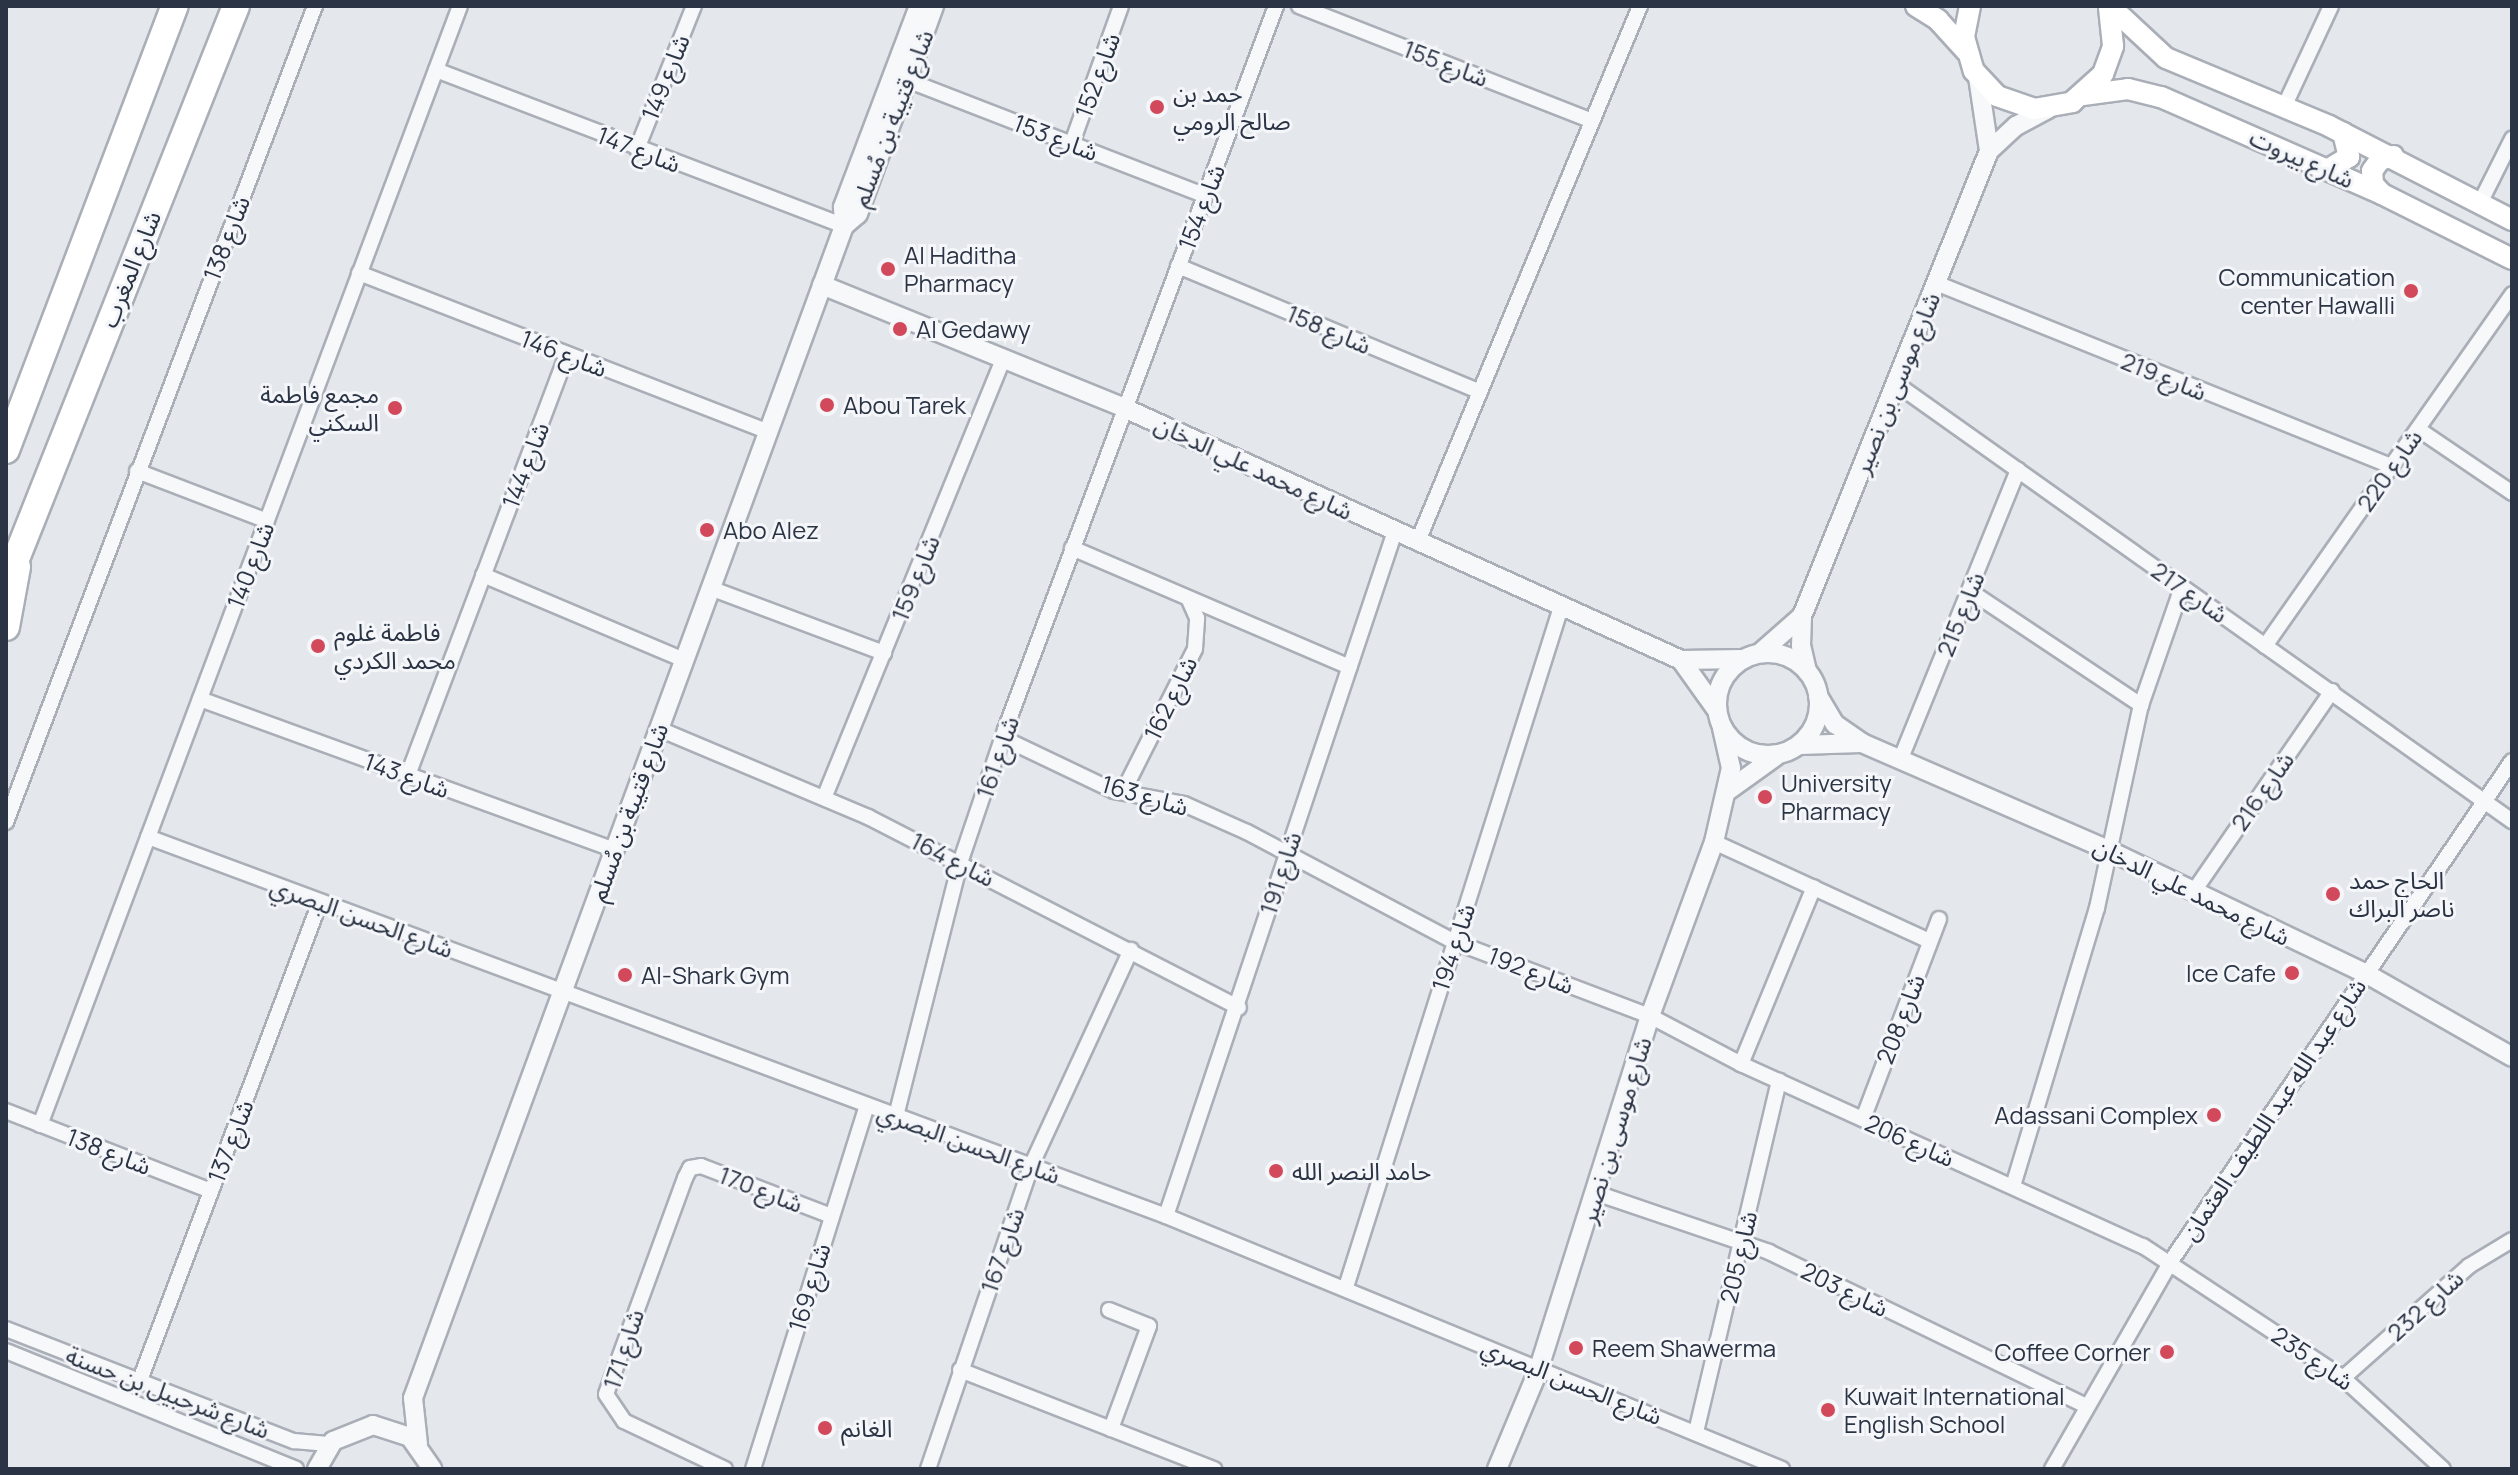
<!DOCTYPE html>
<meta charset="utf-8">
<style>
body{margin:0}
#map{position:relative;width:2518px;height:1475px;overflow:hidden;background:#e4e7ec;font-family:Manrope,"Noto Sans Arabic",sans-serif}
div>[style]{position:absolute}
.roads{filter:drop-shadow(2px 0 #a9aeb7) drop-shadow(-2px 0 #a9aeb7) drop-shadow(0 2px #a9aeb7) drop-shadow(0 -2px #a9aeb7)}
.minor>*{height:14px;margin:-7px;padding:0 7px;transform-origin:7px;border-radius:7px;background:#f7f8fa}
.tertiary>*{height:18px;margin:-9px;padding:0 9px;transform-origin:9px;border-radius:9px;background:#f7f8fa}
.tertiary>.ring{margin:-9px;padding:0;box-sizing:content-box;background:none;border:18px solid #f7f8fa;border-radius:50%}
.secondary>*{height:20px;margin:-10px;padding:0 10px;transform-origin:10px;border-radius:10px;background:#fff}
.motorway>*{height:26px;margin:-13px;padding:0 13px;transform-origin:13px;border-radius:13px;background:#fff}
.dots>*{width:22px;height:22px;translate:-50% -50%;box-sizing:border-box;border:4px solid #f4f6f9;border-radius:50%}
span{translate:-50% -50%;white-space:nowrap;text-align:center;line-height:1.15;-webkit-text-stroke:6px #f4f6f9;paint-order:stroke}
.street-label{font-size:24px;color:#2b3445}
.poi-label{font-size:24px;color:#2b3445}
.left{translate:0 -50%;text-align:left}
.right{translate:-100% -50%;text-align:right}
.frame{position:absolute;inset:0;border:8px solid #2b3445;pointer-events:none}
</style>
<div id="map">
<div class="roads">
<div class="minor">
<div style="left:1299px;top:6px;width:315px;rotate:21.4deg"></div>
<div style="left:436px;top:70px;width:437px;rotate:20.9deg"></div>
<div style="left:907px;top:80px;width:318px;rotate:21.2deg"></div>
<div style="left:2284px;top:107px;width:111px;rotate:-65deg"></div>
<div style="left:1072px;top:143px;width:145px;rotate:-70.3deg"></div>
<div style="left:637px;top:149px;width:154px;rotate:-68.3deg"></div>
<div style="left:2480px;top:203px;width:72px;rotate:-63.4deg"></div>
<div style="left:1178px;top:266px;width:327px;rotate:22.6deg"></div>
<div style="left:359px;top:273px;width:439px;rotate:21.2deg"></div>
<div style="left:1936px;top:283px;width:491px;rotate:21.9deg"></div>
<div style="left:1895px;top:383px;width:757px;rotate:35.37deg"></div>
<div style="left:2418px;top:429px;width:114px;rotate:34.2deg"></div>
<div style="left:137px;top:471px;width:139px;rotate:21deg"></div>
<div style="left:1418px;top:541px;width:579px;rotate:-67.46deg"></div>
<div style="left:1072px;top:548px;width:302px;rotate:23.2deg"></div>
<div style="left:483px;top:575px;width:218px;rotate:22.9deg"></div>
<div style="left:710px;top:588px;width:186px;rotate:20.5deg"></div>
<div style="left:1970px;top:591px;width:206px;rotate:33.7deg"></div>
<div style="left:2265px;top:646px;width:430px;rotate:-54.9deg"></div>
<div style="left:200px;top:699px;width:441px;rotate:20deg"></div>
<div style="left:659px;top:729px;width:227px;rotate:22.8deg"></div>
<div style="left:868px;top:817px;width:417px;rotate:27.2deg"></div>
<div style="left:1003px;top:738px;width:123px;rotate:25.5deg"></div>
<div style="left:1114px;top:791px;width:71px;rotate:10.5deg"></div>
<div style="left:1184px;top:804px;width:69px;rotate:24deg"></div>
<div style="left:1247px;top:832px;width:235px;rotate:27.9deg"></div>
<div style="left:1455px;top:942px;width:209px;rotate:20.8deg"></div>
<div style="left:1650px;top:1016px;width:103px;rotate:27.8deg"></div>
<div style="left:1741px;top:1064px;width:441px;rotate:24.4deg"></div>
<div style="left:2143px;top:1246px;width:240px;rotate:33.4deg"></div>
<div style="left:2343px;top:1378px;width:135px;rotate:42.3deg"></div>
<div style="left:1901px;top:758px;width:311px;rotate:-67.9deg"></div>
<div style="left:408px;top:775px;width:450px;rotate:-69.3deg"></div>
<div style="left:1123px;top:792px;width:160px;rotate:-63.3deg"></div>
<div style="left:1195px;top:649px;width:31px;rotate:-86deg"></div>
<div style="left:1197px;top:618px;width:20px;rotate:-114deg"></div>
<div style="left:824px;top:798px;width:476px;rotate:-67.8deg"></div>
<div style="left:6px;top:822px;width:873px;rotate:-69.26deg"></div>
<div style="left:148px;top:837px;width:1086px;rotate:20.42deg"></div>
<div style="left:1166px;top:1216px;width:666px;rotate:22.33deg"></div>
<div style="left:1714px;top:842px;width:237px;rotate:24.7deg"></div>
<div style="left:2194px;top:891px;width:243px;rotate:-55.4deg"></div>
<div style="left:1741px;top:1064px;width:191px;rotate:-67.6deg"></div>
<div style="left:6px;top:1111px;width:220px;rotate:21.3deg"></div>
<div style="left:896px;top:1116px;width:261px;rotate:-75.8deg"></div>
<div style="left:960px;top:863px;width:140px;rotate:-71.3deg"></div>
<div style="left:1005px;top:730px;width:773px;rotate:-69.48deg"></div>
<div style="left:1863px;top:1119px;width:214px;rotate:-69.2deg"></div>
<div style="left:40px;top:1125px;width:1195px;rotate:-69.43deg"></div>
<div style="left:2013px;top:1186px;width:290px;rotate:-73.2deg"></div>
<div style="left:2097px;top:908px;width:208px;rotate:-77.8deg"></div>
<div style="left:2141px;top:705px;width:125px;rotate:-70.8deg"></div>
<div style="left:1596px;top:1193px;width:183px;rotate:18.8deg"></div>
<div style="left:1769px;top:1252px;width:352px;rotate:25.9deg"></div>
<div style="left:1166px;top:1216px;width:722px;rotate:-71.51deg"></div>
<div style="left:1346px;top:1287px;width:713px;rotate:-72.45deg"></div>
<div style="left:1109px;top:1310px;width:43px;rotate:21.8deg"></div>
<div style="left:1149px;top:1326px;width:110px;rotate:110.3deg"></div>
<div style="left:6px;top:1329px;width:309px;rotate:21.3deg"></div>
<div style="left:294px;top:1441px;width:37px;rotate:5deg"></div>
<div style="left:6px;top:1351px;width:313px;rotate:22.1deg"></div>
<div style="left:960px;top:1370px;width:273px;rotate:21.3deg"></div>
<div style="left:2343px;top:1378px;width:169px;rotate:-41.6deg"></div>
<div style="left:2469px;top:1266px;width:50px;rotate:-31.2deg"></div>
<div style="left:140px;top:1380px;width:511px;rotate:-69.37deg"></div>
<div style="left:1696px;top:1432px;width:361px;rotate:-76.7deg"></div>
<div style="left:725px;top:1469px;width:112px;rotate:-154.6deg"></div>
<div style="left:624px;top:1421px;width:32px;rotate:-124deg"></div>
<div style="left:606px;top:1394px;width:230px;rotate:-69.9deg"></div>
<div style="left:685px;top:1178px;width:11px;rotate:-63deg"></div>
<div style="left:690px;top:1168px;width:11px;rotate:-10deg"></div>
<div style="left:701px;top:1166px;width:139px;rotate:21deg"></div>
<div style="left:753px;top:1469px;width:380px;rotate:-72.6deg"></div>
<div style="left:928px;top:1469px;width:322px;rotate:-71.2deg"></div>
<div style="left:1032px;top:1164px;width:236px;rotate:-65.2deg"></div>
<div style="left:2052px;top:1469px;width:240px;rotate:-60.2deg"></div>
<div style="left:2171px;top:1261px;width:605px;rotate:-55.71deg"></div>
</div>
<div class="tertiary">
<div style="left:1978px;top:77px;width:75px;rotate:81.5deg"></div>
<div style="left:844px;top:226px;width:18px;rotate:-41deg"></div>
<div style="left:858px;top:214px;width:221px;rotate:-69.9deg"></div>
<div style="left:822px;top:285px;width:324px;rotate:22.1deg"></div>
<div style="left:1122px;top:407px;width:614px;rotate:24.35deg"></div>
<div style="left:1681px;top:660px;width:62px;rotate:-0.9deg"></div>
<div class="ring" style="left:1717px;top:653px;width:84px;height:84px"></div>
<div style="left:1760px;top:653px;width:56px;rotate:-41.4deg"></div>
<div style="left:1681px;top:660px;width:60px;rotate:54.5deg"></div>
<div style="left:1807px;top:671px;width:26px;rotate:-103deg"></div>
<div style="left:1801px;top:646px;width:30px;rotate:-88deg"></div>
<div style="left:1802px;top:616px;width:501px;rotate:-68.09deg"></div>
<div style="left:1989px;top:151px;width:37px;rotate:-43deg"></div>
<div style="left:2016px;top:126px;width:36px;rotate:-28deg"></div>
<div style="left:1818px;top:696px;width:33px;rotate:59deg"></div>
<div style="left:1835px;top:724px;width:33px;rotate:35deg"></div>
<div style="left:1862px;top:743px;width:268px;rotate:23.5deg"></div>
<div style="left:2108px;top:850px;width:285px;rotate:25.6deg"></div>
<div style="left:2365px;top:973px;width:169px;rotate:29.7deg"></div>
<div style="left:1800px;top:745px;width:61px;rotate:-1.9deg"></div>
<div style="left:1729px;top:790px;width:57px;rotate:-35.7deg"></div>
<div style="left:418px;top:1444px;width:46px;rotate:-96.2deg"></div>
<div style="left:413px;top:1398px;width:1249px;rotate:-69.81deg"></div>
<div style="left:844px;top:226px;width:19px;rotate:-93deg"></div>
<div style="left:843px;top:207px;width:215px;rotate:-69.3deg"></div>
<div style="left:317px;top:1469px;width:32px;rotate:-60deg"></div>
<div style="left:333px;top:1441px;width:43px;rotate:-21.8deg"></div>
<div style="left:373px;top:1425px;width:39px;rotate:18deg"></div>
<div style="left:410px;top:1437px;width:39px;rotate:55deg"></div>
<div style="left:1497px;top:1469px;width:106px;rotate:-67.3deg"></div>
<div style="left:1538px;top:1371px;width:372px;rotate:-72.5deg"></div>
<div style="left:1650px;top:1016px;width:185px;rotate:-69.8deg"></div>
<div style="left:1714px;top:842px;width:76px;rotate:-77.1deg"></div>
<div style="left:1731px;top:768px;width:41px;rotate:-102.7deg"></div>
</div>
<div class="secondary">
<div style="left:1916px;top:6px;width:26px;rotate:32deg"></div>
<div style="left:1938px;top:20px;width:42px;rotate:47.9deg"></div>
<div style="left:1970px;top:6px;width:32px;rotate:101deg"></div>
<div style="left:1964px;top:37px;width:35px;rotate:74deg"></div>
<div style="left:1974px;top:71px;width:34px;rotate:47deg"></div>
<div style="left:1997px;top:96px;width:39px;rotate:19deg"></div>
<div style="left:2034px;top:109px;width:39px;rotate:-10deg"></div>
<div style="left:2072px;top:102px;width:42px;rotate:-42.1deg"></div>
<div style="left:2103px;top:74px;width:30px;rotate:-70deg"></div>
<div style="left:2113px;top:46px;width:39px;rotate:-96deg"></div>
<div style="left:2110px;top:6px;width:76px;rotate:42.9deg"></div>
<div style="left:2166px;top:58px;width:177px;rotate:22.6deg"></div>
<div style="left:2329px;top:126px;width:206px;rotate:27.2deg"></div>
<div style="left:2083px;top:95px;width:45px;rotate:-7.6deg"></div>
<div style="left:2128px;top:89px;width:34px;rotate:14deg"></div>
<div style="left:2161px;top:97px;width:241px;rotate:23.7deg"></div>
<div style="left:2382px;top:194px;width:145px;rotate:26.6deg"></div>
<div style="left:2327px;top:170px;width:26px;rotate:-31deg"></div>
<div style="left:2349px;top:157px;width:25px;rotate:-104deg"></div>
<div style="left:2382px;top:194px;width:13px;rotate:-132deg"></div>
<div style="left:2373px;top:184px;width:13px;rotate:-94deg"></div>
<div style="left:2372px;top:171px;width:14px;rotate:-54deg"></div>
<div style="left:2380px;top:160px;width:14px;rotate:-17deg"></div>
</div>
<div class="motorway">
<div style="left:6px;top:450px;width:475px;rotate:-69.2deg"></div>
<div style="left:6px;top:584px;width:622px;rotate:-68.3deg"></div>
<div style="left:6px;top:627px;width:61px;rotate:-79.6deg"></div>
</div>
</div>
<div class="dots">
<div style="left:1157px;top:107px;background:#d1495b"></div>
<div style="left:888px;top:269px;background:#d1495b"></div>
<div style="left:2411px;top:291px;background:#d1495b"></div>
<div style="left:900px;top:329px;background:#d1495b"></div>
<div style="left:827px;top:405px;background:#d1495b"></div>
<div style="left:395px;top:408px;background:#d1495b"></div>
<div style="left:707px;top:530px;background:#d1495b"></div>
<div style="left:318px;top:646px;background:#d1495b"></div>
<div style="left:1765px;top:797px;background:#d1495b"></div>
<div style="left:2333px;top:894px;background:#d1495b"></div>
<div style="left:2292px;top:973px;background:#d1495b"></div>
<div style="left:625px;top:975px;background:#d1495b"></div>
<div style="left:2214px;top:1115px;background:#d1495b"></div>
<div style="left:1276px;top:1171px;background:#d1495b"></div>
<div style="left:1576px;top:1348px;background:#d1495b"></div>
<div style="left:2167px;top:1352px;background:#d1495b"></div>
<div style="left:1828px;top:1410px;background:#d1495b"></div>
<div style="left:825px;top:1428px;background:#d1495b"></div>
</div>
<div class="street-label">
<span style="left:1446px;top:63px;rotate:21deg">شارع 155</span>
<span style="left:1097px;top:75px;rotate:-70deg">شارع 152</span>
<span style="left:665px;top:77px;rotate:-68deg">شارع 149</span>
<span style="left:892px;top:118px;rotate:-69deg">شارع قتيبة بن مُسلم</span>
<span style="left:1056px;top:137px;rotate:21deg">شارع 153</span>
<span style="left:639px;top:149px;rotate:21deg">شارع 147</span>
<span style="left:2302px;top:158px;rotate:24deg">شارع بيروت</span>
<span style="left:1201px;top:207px;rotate:-69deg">شارع 154</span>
<span style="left:226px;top:238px;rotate:-69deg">شارع 138</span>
<span style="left:130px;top:269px;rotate:-68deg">شارع المغرب</span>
<span style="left:1329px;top:329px;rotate:23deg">شارع 158</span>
<span style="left:564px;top:353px;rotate:21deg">شارع 146</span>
<span style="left:2164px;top:376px;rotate:22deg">شارع 219</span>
<span style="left:1896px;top:383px;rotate:-68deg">شارع موسى بن نصير</span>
<span style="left:525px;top:465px;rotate:-69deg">شارع 144</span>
<span style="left:1254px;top:467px;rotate:25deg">شارع محمد علي الدخان</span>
<span style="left:2389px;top:470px;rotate:-55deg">شارع 220</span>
<span style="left:250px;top:565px;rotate:-69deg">شارع 140</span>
<span style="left:915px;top:578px;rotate:-68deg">شارع 159</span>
<span style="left:2190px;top:592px;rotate:35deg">شارع 217</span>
<span style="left:1960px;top:614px;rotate:-68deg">شارع 215</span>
<span style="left:1170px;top:698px;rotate:-64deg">شارع 162</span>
<span style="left:997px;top:757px;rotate:-71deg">شارع 161</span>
<span style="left:407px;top:775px;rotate:20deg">شارع 143</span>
<span style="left:2262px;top:791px;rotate:-55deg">شارع 216</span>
<span style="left:1145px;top:795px;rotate:16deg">شارع 163</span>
<span style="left:628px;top:812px;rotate:-70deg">شارع قتيبة بن مُسلم</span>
<span style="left:953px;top:859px;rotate:27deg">شارع 164</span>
<span style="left:1280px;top:873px;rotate:-72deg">شارع 191</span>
<span style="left:2192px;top:891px;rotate:26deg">شارع محمد علي الدخان</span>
<span style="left:362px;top:917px;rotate:20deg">شارع الحسن البصري</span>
<span style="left:1453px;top:947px;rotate:-72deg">شارع 194</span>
<span style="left:1531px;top:970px;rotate:21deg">شارع 192</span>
<span style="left:1900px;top:1019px;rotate:-69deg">شارع 208</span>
<span style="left:2273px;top:1109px;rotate:-56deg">شارع عبد الله عبد اللطيف العثمان</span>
<span style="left:1615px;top:1130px;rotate:-73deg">شارع موسى بن نصير</span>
<span style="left:1910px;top:1140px;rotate:24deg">شارع 206</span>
<span style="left:230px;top:1141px;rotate:-69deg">شارع 137</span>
<span style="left:969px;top:1143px;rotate:20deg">شارع الحسن البصري</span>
<span style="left:109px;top:1151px;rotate:21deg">شارع 138</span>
<span style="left:761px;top:1189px;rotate:21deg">شارع 170</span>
<span style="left:1002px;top:1250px;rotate:-71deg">شارع 167</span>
<span style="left:1738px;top:1257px;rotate:-77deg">شارع 205</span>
<span style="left:809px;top:1287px;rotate:-73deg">شارع 169</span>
<span style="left:1845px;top:1289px;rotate:26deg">شارع 203</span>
<span style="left:2425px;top:1305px;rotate:-42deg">شارع 232</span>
<span style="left:623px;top:1349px;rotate:-72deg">شارع 171</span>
<span style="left:2313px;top:1358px;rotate:34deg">شارع 235</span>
<span style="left:1572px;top:1381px;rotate:22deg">شارع الحسن البصري</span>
<span style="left:168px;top:1392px;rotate:21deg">شارع شرحبيل بن حسنة</span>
</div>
<div class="poi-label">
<span class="left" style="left:1173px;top:107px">حمد بن<br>صالح الرومي</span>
<span class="left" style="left:904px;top:269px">Al Haditha<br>Pharmacy</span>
<span class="right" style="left:2395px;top:291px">Communication<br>center Hawalli</span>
<span class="left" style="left:916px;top:329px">Al Gedawy</span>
<span class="right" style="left:379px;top:408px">مجمع فاطمة<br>السكني</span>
<span class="left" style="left:843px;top:405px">Abou Tarek</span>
<span class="left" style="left:723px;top:530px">Abo Alez</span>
<span class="left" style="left:334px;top:646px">فاطمة غلوم<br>محمد الكردي</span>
<span class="left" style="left:1781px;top:797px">University<br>Pharmacy</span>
<span class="left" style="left:2349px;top:894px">الحاج حمد<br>ناصر البراك</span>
<span class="right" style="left:2276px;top:973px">Ice Cafe</span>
<span class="left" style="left:641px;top:975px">Al-Shark Gym</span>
<span class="right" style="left:2198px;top:1115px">Adassani Complex</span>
<span class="left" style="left:1292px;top:1171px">حامد النصر الله</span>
<span class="left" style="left:1592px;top:1348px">Reem Shawerma</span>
<span class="right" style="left:2151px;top:1352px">Coffee Corner</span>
<span class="left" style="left:1844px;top:1410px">Kuwait International<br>English School</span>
<span class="left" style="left:841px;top:1428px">الغانم</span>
</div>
<div class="frame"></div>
</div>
